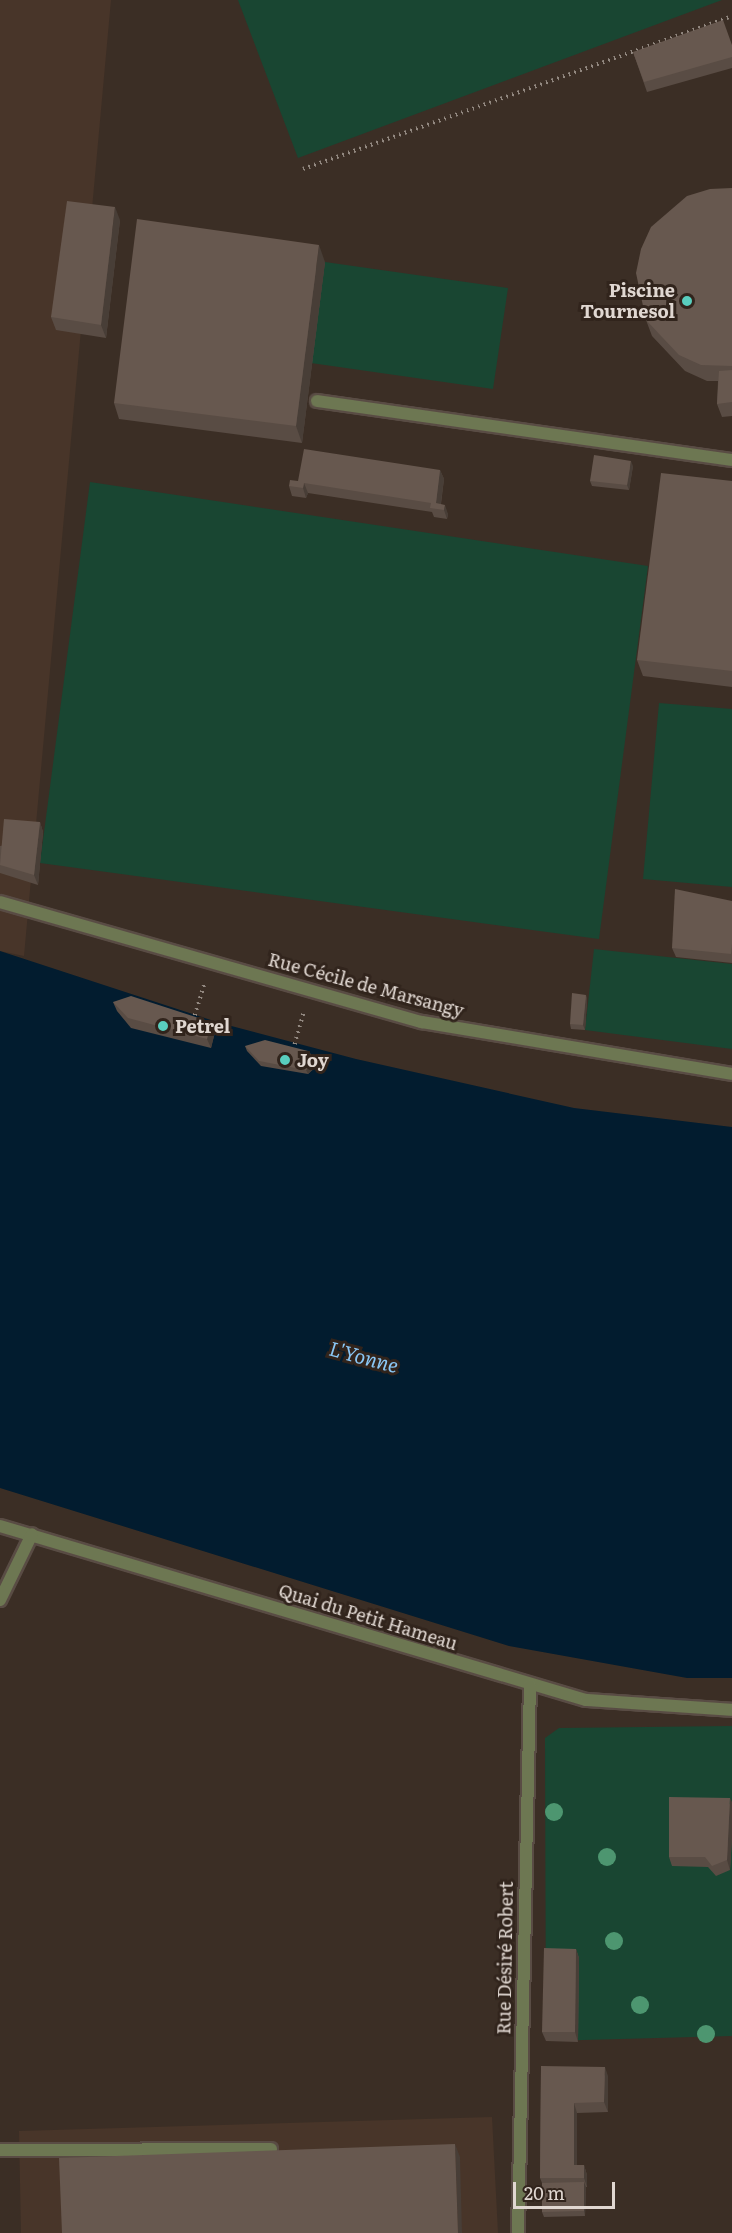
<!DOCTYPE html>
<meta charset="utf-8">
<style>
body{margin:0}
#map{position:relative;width:732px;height:2233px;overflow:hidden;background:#3b2e25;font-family:Literata,serif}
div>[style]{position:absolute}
.built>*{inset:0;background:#483529}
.green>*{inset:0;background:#194632}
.water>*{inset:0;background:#021c2f}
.path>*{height:4px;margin-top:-2px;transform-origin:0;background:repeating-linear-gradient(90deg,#928880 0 1.5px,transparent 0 6px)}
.roads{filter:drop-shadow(2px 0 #594c44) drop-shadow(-2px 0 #594c44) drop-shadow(0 2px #594c44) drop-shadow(0 -2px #594c44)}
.lane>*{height:12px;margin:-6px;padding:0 6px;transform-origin:6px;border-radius:6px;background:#6d7752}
.street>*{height:12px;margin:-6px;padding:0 6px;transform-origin:6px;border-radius:6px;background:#6d7752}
.trees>*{width:18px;height:18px;margin:-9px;border-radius:50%;background:#4d9670}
.wall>*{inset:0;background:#594c44}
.shaded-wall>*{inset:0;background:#483e37}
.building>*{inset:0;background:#67584f}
.dots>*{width:16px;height:16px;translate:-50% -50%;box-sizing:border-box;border:3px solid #31241c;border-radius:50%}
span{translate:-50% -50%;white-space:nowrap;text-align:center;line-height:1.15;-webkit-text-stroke:6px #31241c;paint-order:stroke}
.poi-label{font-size:18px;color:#e0d7d1;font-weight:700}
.right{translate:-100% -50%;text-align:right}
.left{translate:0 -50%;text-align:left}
.street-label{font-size:18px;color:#e0d7d1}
.water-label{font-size:20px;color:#8ac7f5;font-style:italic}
.scale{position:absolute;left:513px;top:2182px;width:102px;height:27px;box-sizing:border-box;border:3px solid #e0d7d1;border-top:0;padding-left:8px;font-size:18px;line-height:21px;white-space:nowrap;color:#e0d7d1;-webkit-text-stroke:4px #31241c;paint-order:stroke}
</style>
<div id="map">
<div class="built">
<div style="clip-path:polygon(0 0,111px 0,24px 956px,0 951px)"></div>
<div style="clip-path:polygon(492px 2117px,498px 2233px,21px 2233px,19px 2131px)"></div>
</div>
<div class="green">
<div style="clip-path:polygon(238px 0,722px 0,298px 158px)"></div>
<div style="clip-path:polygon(325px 262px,508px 288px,493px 389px,311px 363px)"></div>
<div style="clip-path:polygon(90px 482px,648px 566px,599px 939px,40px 863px)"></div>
<div style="clip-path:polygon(659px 703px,732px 709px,732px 887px,643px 879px)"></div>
<div style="clip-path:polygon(594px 949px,732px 964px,732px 1049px,585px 1030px)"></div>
<div style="clip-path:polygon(732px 1726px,732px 2036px,546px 2041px,545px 1738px,559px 1728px)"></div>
</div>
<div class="water">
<div style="clip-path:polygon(0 951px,220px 1023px,356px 1059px,574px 1108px,732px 1127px,732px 1678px,687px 1678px,509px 1646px,0 1488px)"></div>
</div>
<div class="path">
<div style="left:303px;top:169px;width:455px;rotate:-19.6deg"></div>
<div style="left:193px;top:1021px;width:41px;rotate:-72.9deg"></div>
<div style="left:293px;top:1050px;width:41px;rotate:-74.2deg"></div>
</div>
<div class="roads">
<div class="lane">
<div style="left:317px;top:401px;width:419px;rotate:8.1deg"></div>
<div style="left:0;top:2150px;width:271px;rotate:-0.2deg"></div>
</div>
<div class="street">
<div style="left:0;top:902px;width:439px;rotate:15.9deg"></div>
<div style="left:422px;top:1022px;width:314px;rotate:9.5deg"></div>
<div style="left:0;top:1526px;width:611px;rotate:16.54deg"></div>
<div style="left:586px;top:1700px;width:146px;rotate:3.9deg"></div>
<div style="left:0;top:1600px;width:73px;rotate:-64.1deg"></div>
<div style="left:518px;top:2233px;width:548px;rotate:-88.75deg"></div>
</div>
</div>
<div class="trees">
<div style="left:554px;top:1812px"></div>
<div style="left:607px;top:1857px"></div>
<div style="left:614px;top:1941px"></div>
<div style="left:640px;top:2005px"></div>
<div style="left:706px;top:2034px"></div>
</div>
<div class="wall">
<div style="clip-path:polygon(732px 45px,732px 68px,647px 92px,633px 52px)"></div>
<div style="clip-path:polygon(732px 188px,732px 416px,722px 417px,717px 404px,718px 381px,707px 381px,685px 371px,652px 336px,646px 320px)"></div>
<div style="clip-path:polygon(120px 220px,106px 338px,56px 330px,51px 317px)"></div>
<div style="clip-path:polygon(325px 262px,302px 443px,119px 419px,114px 403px)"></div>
<div style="clip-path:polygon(633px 466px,629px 490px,592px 486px,590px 481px)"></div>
<div style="clip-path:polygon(440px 470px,444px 479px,441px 504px,448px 514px,447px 519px,434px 517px,432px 512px,308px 493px,306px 498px,292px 496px,289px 486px,298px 481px)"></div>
<div style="clip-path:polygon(732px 481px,732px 687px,643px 676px,637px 660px)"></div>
<div style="clip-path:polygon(40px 822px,43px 832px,38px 885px,0 873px,0 846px,1px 846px)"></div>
<div style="clip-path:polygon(732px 901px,732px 963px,676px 957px,672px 948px)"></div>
<div style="clip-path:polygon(586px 995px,587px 1000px,585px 1030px,571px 1029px,570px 1024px)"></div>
<div style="clip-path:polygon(113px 1002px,215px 1032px,211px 1048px,131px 1028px,117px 1011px)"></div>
<div style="clip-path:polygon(245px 1046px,318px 1065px,308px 1074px,261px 1066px,247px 1051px)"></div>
<div style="clip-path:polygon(732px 1802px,732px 1837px,730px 1870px,716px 1876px,708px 1867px,672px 1866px,669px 1857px)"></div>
<div style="clip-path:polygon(576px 1949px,579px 1958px,578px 2042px,546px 2041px,542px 2032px)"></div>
<div style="clip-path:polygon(541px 2066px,608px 2076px,608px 2112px,577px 2113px,577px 2165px,584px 2165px,587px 2175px,587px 2187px,586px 2187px,585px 2216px,544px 2217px,542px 2212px,542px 2183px,540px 2178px)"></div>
</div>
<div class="shaded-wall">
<div style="clip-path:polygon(115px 207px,120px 220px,106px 338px,101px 325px)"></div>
<div style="clip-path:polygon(319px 245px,325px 262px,302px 443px,296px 426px)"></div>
<div style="clip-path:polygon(631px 461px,633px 466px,629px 490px,627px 485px)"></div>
<div style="clip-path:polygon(440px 470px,444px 479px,440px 509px,436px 503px)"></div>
<div style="clip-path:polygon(304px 483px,308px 493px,306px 498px,303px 488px)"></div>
<div style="clip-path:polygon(445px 505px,448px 514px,447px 519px,444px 510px)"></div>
<div style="clip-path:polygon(40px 822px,43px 832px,38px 885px,34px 875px)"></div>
<div style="clip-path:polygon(586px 995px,587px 1000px,585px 1030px,583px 1025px)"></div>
<div style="clip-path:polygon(211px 1022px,215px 1032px,211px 1048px,207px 1039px)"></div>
<div style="clip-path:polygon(316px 1060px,318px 1065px,308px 1074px,306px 1070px)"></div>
<div style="clip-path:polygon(730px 1798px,732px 1802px,732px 1837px,730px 1870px,727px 1860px)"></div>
<div style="clip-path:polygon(576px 1949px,579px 1958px,578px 2042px,575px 2032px)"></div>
<div style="clip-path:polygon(605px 2067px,608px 2076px,608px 2112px,604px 2102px)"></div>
<div style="clip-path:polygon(574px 2103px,577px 2113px,577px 2175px,574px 2165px)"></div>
<div style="clip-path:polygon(455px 2144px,460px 2157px,462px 2233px,458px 2233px)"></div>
<div style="clip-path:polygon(584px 2165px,587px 2175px,587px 2187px,584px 2178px)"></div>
<div style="clip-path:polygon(584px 2182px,586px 2187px,585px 2216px,584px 2211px)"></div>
</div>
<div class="building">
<div style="clip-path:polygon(723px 20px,732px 45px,732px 57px,644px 82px,633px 52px)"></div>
<div style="clip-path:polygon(732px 188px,732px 366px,701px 365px,679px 355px,646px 320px,636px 273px,641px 249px,651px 227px,687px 196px,710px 189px)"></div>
<div style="clip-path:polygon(67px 201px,115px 207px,101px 325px,51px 317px)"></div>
<div style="clip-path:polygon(137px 219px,319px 245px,296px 426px,114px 403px)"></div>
<div style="clip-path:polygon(732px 370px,732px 402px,717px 404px,719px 371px)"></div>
<div style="clip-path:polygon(304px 449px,440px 470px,436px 503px,445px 505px,444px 510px,430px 508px,431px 503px,304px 483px,303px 488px,289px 486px,290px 480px,298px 481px)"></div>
<div style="clip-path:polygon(594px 455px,631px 461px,627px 485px,590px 481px)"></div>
<div style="clip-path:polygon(661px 473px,732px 481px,732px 671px,637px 660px)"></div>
<div style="clip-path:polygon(4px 819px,40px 822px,34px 875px,0 865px)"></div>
<div style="clip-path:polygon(675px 889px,732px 901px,732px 944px,731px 954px,672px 948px)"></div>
<div style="clip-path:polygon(572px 993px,586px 995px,583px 1025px,570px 1024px)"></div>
<div style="clip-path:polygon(131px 996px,211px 1022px,207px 1039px,128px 1018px,113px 1002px)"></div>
<div style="clip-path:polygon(265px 1040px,308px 1051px,316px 1060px,306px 1070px,259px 1061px,245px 1046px)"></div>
<div style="clip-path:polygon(669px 1797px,730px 1798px,727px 1860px,712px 1866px,705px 1857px,669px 1857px)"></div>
<div style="clip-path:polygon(544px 1948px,576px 1949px,575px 2032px,542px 2032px)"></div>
<div style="clip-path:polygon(541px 2066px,605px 2067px,604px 2102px,574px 2103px,574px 2165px,584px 2165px,584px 2178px,540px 2178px)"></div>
<div style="clip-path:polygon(455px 2144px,458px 2233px,62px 2233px,59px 2158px)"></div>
<div style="clip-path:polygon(584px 2182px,584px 2211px,542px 2212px,542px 2183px)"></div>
</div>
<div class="dots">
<div style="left:687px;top:301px;background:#59cebe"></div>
<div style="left:163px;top:1026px;background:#59cebe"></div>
<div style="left:285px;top:1060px;background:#59cebe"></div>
</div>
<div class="poi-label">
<span class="right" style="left:675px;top:301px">Piscine<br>Tournesol</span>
<span class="left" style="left:175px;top:1026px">Petrel</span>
<span class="left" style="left:297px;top:1060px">Joy</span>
</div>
<div class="street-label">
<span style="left:366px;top:985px;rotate:15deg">Rue Cécile de Marsangy</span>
<span style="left:368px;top:1617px;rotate:17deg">Quai du Petit Hameau</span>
<span style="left:505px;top:1958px;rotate:-89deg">Rue Désiré Robert</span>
</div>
<div class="water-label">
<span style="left:364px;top:1356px;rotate:15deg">L'Yonne</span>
</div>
<div class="scale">20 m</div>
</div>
